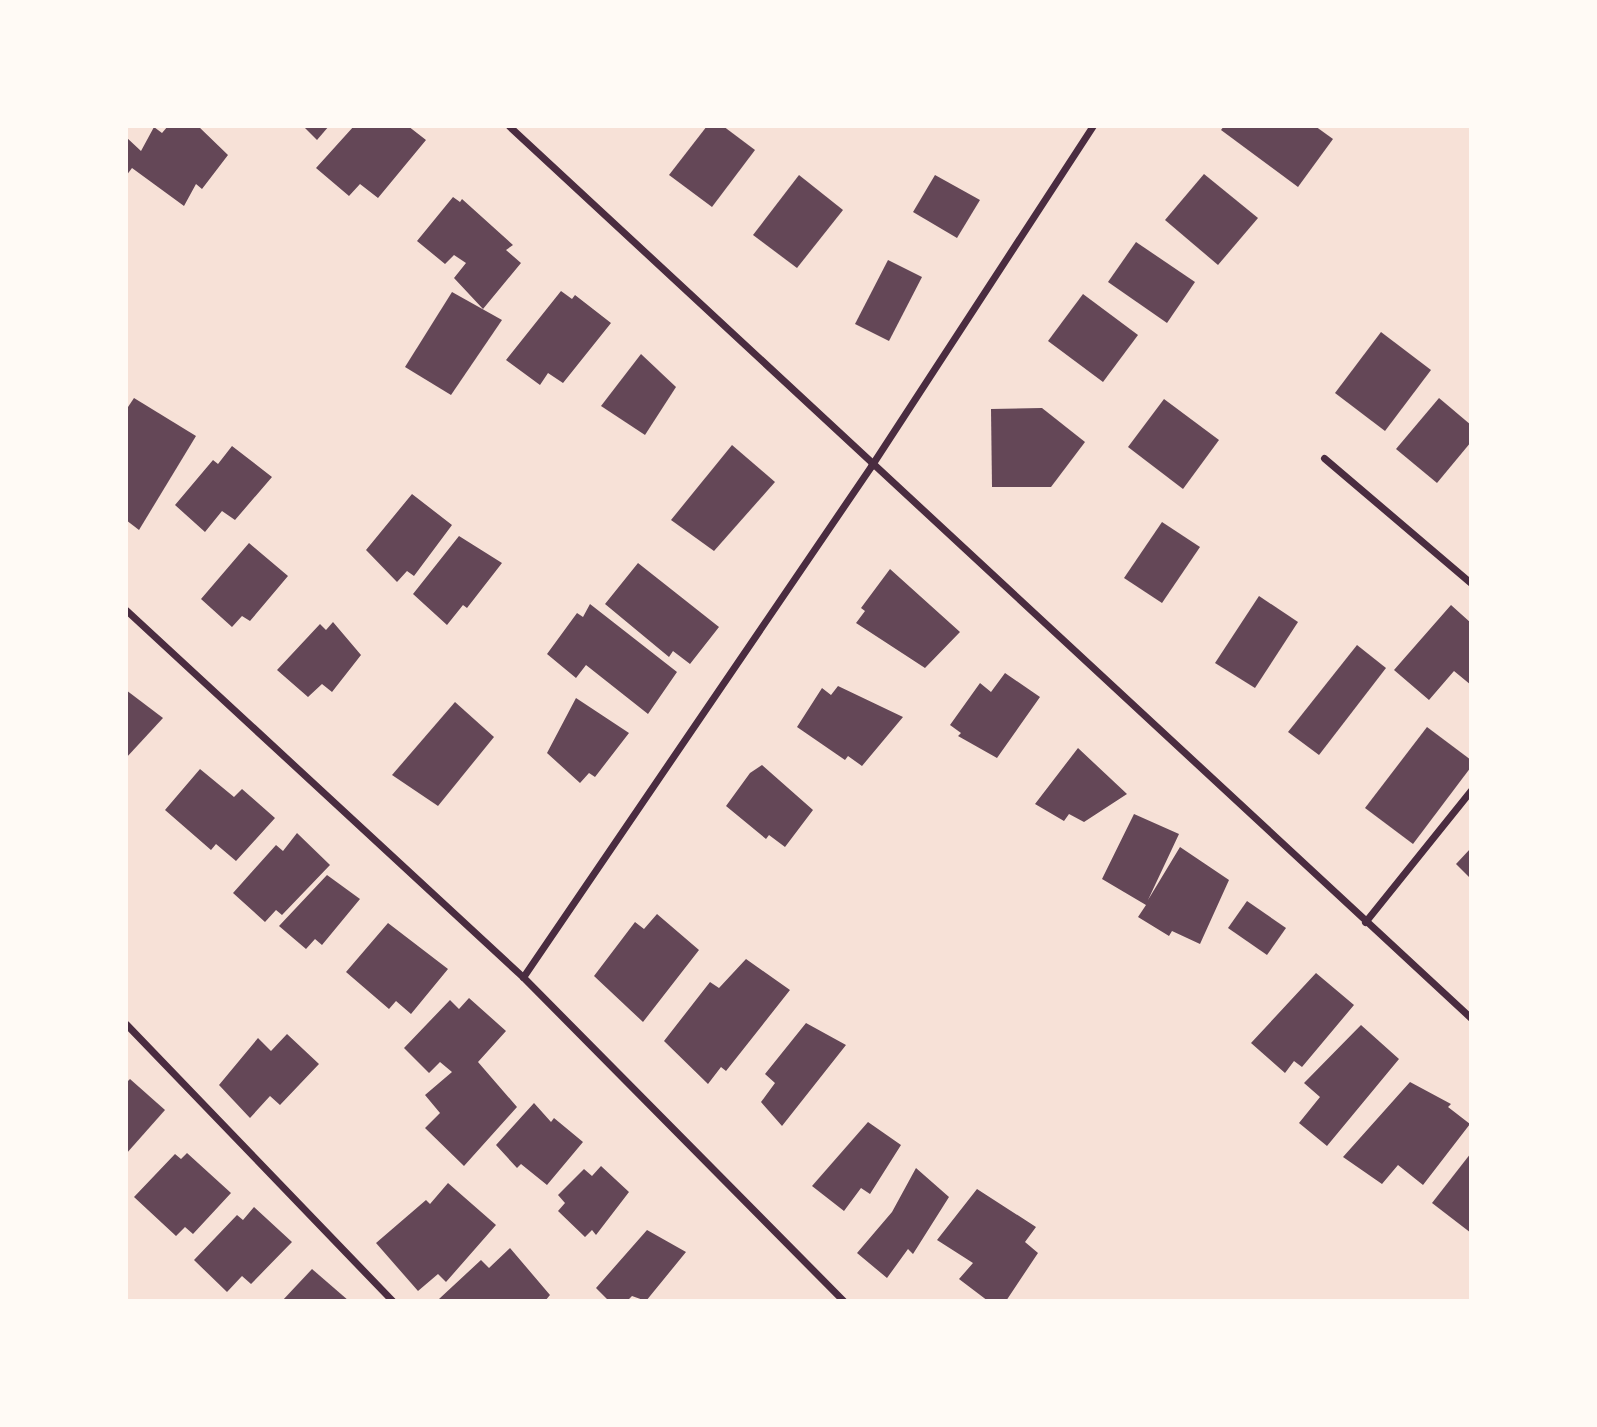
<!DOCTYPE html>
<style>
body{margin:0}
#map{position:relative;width:1597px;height:1427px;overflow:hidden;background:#f7e1d7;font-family:"DM Sans",sans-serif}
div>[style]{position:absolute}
.building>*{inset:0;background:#644757}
.minor>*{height:7px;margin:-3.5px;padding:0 3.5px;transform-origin:3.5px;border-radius:3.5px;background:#4a2c40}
span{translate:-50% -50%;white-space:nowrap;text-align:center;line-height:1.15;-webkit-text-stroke:5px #fffaf5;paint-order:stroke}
.frame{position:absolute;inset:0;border:128px solid #fffaf5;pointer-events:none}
</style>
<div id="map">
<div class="building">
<div style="clip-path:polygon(168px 126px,198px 126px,228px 155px,202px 189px,196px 184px,184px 206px,132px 168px,126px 176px,126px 137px,141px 151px,154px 127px,162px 133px)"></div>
<div style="clip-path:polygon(303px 126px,329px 126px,317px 140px)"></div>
<div style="clip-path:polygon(354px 126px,408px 126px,426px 140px,378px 198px,360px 184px,349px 196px,316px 168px)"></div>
<div style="clip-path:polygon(707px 126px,723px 126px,755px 150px,712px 207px,669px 175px)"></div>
<div style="clip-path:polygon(1224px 126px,1315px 126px,1333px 139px,1298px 187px,1221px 130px)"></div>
<div style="clip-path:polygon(1204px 174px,1258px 218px,1218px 265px,1165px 220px)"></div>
<div style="clip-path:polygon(799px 175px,843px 210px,797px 268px,753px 235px)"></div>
<div style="clip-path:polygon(935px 175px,980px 200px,957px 238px,913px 212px)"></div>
<div style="clip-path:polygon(453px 197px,460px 202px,462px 199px,513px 245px,506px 250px,521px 263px,483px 309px,454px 278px,466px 263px,454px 255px,445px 264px,417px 241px)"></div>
<div style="clip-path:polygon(1136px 242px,1195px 282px,1167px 323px,1108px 282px)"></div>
<div style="clip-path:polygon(888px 260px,922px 277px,889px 341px,855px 324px)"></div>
<div style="clip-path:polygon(561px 291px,572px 299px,575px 295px,611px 323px,563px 383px,548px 373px,540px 385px,506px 360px)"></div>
<div style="clip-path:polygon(452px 292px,502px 320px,451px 395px,405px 367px)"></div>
<div style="clip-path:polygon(1083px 294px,1138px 335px,1103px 382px,1048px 341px)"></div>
<div style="clip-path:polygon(1381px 332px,1431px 370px,1385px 431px,1335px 393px)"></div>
<div style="clip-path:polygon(641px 354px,676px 387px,645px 435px,601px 406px)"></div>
<div style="clip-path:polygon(134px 398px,196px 436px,139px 530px,126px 520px,126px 410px)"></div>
<div style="clip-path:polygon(1439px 398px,1471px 425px,1471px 442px,1437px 483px,1396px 449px)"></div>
<div style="clip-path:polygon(1164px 399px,1219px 440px,1183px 489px,1128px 447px)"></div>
<div style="clip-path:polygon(1042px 408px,1085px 442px,1051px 487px,992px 487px,991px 409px)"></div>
<div style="clip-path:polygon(732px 445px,775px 482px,714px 551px,671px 520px)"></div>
<div style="clip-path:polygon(232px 446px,272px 477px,235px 520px,222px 511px,205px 532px,175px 505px,213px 460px,218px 464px)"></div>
<div style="clip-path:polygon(412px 494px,452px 525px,414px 576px,407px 571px,397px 582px,366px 550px)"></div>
<div style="clip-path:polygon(1162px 522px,1200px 547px,1162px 603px,1124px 578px)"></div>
<div style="clip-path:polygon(459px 536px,502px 563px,467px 608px,463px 605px,447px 625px,413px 594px)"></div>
<div style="clip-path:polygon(249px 543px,288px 576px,250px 621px,242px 616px,232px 627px,201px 599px)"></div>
<div style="clip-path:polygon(638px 563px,719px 627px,690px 664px,673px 651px,669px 657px,605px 604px)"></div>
<div style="clip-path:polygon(890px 569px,960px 632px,925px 668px,856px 623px,865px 611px,861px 608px)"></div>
<div style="clip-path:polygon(1259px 596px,1298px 622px,1255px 688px,1215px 663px)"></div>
<div style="clip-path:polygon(590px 604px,677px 672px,648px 714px,586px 665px,576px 678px,547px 654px,577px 613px,583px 617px)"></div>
<div style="clip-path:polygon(1451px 605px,1471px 623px,1471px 685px,1454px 671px,1429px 700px,1394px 670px)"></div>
<div style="clip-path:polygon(333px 622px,361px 655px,332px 692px,322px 684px,308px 697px,277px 670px,320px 624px,326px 630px)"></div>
<div style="clip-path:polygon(1357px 645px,1386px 668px,1319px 755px,1288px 732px)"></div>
<div style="clip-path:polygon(1005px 673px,1040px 697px,997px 758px,958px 736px,961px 733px,950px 725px,980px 683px,991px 692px)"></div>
<div style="clip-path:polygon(838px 686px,903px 717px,862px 766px,848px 756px,845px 760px,797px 727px,822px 688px,831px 695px)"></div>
<div style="clip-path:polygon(126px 690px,163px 718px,126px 758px)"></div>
<div style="clip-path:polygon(576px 698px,629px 733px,595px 777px,589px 773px,580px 783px,547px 753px)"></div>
<div style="clip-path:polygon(455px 702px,494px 737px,438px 806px,392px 775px)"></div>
<div style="clip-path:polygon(1427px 727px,1471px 760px,1471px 767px,1413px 844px,1365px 808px)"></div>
<div style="clip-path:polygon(1078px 748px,1127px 794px,1084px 822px,1069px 814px,1064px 821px,1035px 804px)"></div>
<div style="clip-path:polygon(762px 765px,813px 810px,785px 847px,769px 835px,766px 839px,726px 806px,750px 773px)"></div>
<div style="clip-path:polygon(200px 769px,234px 797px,242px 789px,275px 818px,236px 861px,216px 844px,211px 850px,165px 810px)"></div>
<div style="clip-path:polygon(1134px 814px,1179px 834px,1148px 900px,1180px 847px,1229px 880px,1200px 944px,1172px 931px,1169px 936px,1138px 917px,1146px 905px,1102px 879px)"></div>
<div style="clip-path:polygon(297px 833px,330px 865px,282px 915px,276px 910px,265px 922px,233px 893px,276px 845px,283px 851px)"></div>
<div style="clip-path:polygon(1471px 848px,1471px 879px,1456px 864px)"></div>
<div style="clip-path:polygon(327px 875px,360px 899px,322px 945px,315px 939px,306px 949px,279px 926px)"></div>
<div style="clip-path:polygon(1247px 901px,1286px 928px,1267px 955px,1228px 928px)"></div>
<div style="clip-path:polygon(657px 914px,699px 950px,643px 1022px,594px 976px,635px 922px,644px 929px)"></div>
<div style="clip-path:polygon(388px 923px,448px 969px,411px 1014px,396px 1001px,389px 1009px,346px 972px)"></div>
<div style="clip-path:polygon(746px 959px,790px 990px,726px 1071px,721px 1067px,708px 1084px,664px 1041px,710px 982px,719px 988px)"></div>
<div style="clip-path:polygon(1316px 973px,1354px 1005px,1302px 1067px,1294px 1061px,1285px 1073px,1251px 1043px)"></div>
<div style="clip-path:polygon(469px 998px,506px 1031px,478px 1062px,517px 1107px,464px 1166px,425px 1128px,440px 1113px,425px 1095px,452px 1072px,440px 1062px,429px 1073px,404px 1048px,450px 1000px,459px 1009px)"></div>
<div style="clip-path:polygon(806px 1023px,846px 1045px,782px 1126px,761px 1102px,775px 1083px,765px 1074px)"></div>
<div style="clip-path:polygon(1361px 1025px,1399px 1059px,1327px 1146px,1299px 1123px,1320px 1097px,1304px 1083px)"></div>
<div style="clip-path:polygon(287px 1034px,319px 1064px,280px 1105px,270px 1096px,250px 1118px,219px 1085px,258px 1038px,271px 1051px)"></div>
<div style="clip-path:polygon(130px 1079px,165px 1110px,126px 1154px,126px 1083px)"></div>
<div style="clip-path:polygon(1410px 1082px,1451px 1104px,1448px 1107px,1470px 1124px,1423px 1185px,1398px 1165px,1382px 1184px,1343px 1157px)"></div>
<div style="clip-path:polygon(534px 1103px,551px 1122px,554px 1118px,583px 1142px,547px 1185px,521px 1164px,517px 1168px,496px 1145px)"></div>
<div style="clip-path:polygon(868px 1122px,901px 1145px,870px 1194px,861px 1188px,844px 1211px,812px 1186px)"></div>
<div style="clip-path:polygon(187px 1153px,231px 1193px,193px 1234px,185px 1227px,176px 1236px,134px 1197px,175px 1154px,181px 1159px)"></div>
<div style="clip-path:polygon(1471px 1153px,1471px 1233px,1432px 1203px)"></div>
<div style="clip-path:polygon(601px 1166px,629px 1192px,596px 1235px,592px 1230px,585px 1237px,558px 1211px,565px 1203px,558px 1195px,584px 1169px,592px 1176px)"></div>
<div style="clip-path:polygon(916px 1168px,949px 1197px,913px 1254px,908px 1249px,887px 1278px,857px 1253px,892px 1212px)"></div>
<div style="clip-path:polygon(448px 1183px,496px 1225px,446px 1282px,438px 1274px,418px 1291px,376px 1243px,426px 1200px,430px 1204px)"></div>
<div style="clip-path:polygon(977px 1189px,1036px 1227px,1025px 1242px,1038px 1253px,1006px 1301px,988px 1301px,959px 1279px,973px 1263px,937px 1240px)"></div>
<div style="clip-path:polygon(254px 1207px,292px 1242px,251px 1284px,242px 1276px,227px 1292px,194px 1260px,237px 1215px,243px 1220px)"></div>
<div style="clip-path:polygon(647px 1230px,686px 1252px,646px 1301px,632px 1296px,627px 1301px,609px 1301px,596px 1288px)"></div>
<div style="clip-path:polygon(510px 1248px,550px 1295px,545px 1301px,439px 1299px,481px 1260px,489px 1268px)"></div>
<div style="clip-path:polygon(312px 1269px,349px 1301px,282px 1301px)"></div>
</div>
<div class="minor">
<div style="left:509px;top:126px;width:1312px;rotate:42.84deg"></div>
<div style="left:1324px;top:458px;width:193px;rotate:40.4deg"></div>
<div style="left:126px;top:610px;width:541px;rotate:42.75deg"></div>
<div style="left:523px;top:977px;width:456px;rotate:45.3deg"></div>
<div style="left:1365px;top:922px;width:169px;rotate:-51.2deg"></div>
<div style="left:523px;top:977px;width:618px;rotate:-55.74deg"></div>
<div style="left:871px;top:466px;width:406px;rotate:-56.9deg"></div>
<div style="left:126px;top:1024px;width:385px;rotate:46.1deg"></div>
</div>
<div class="frame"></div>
</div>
